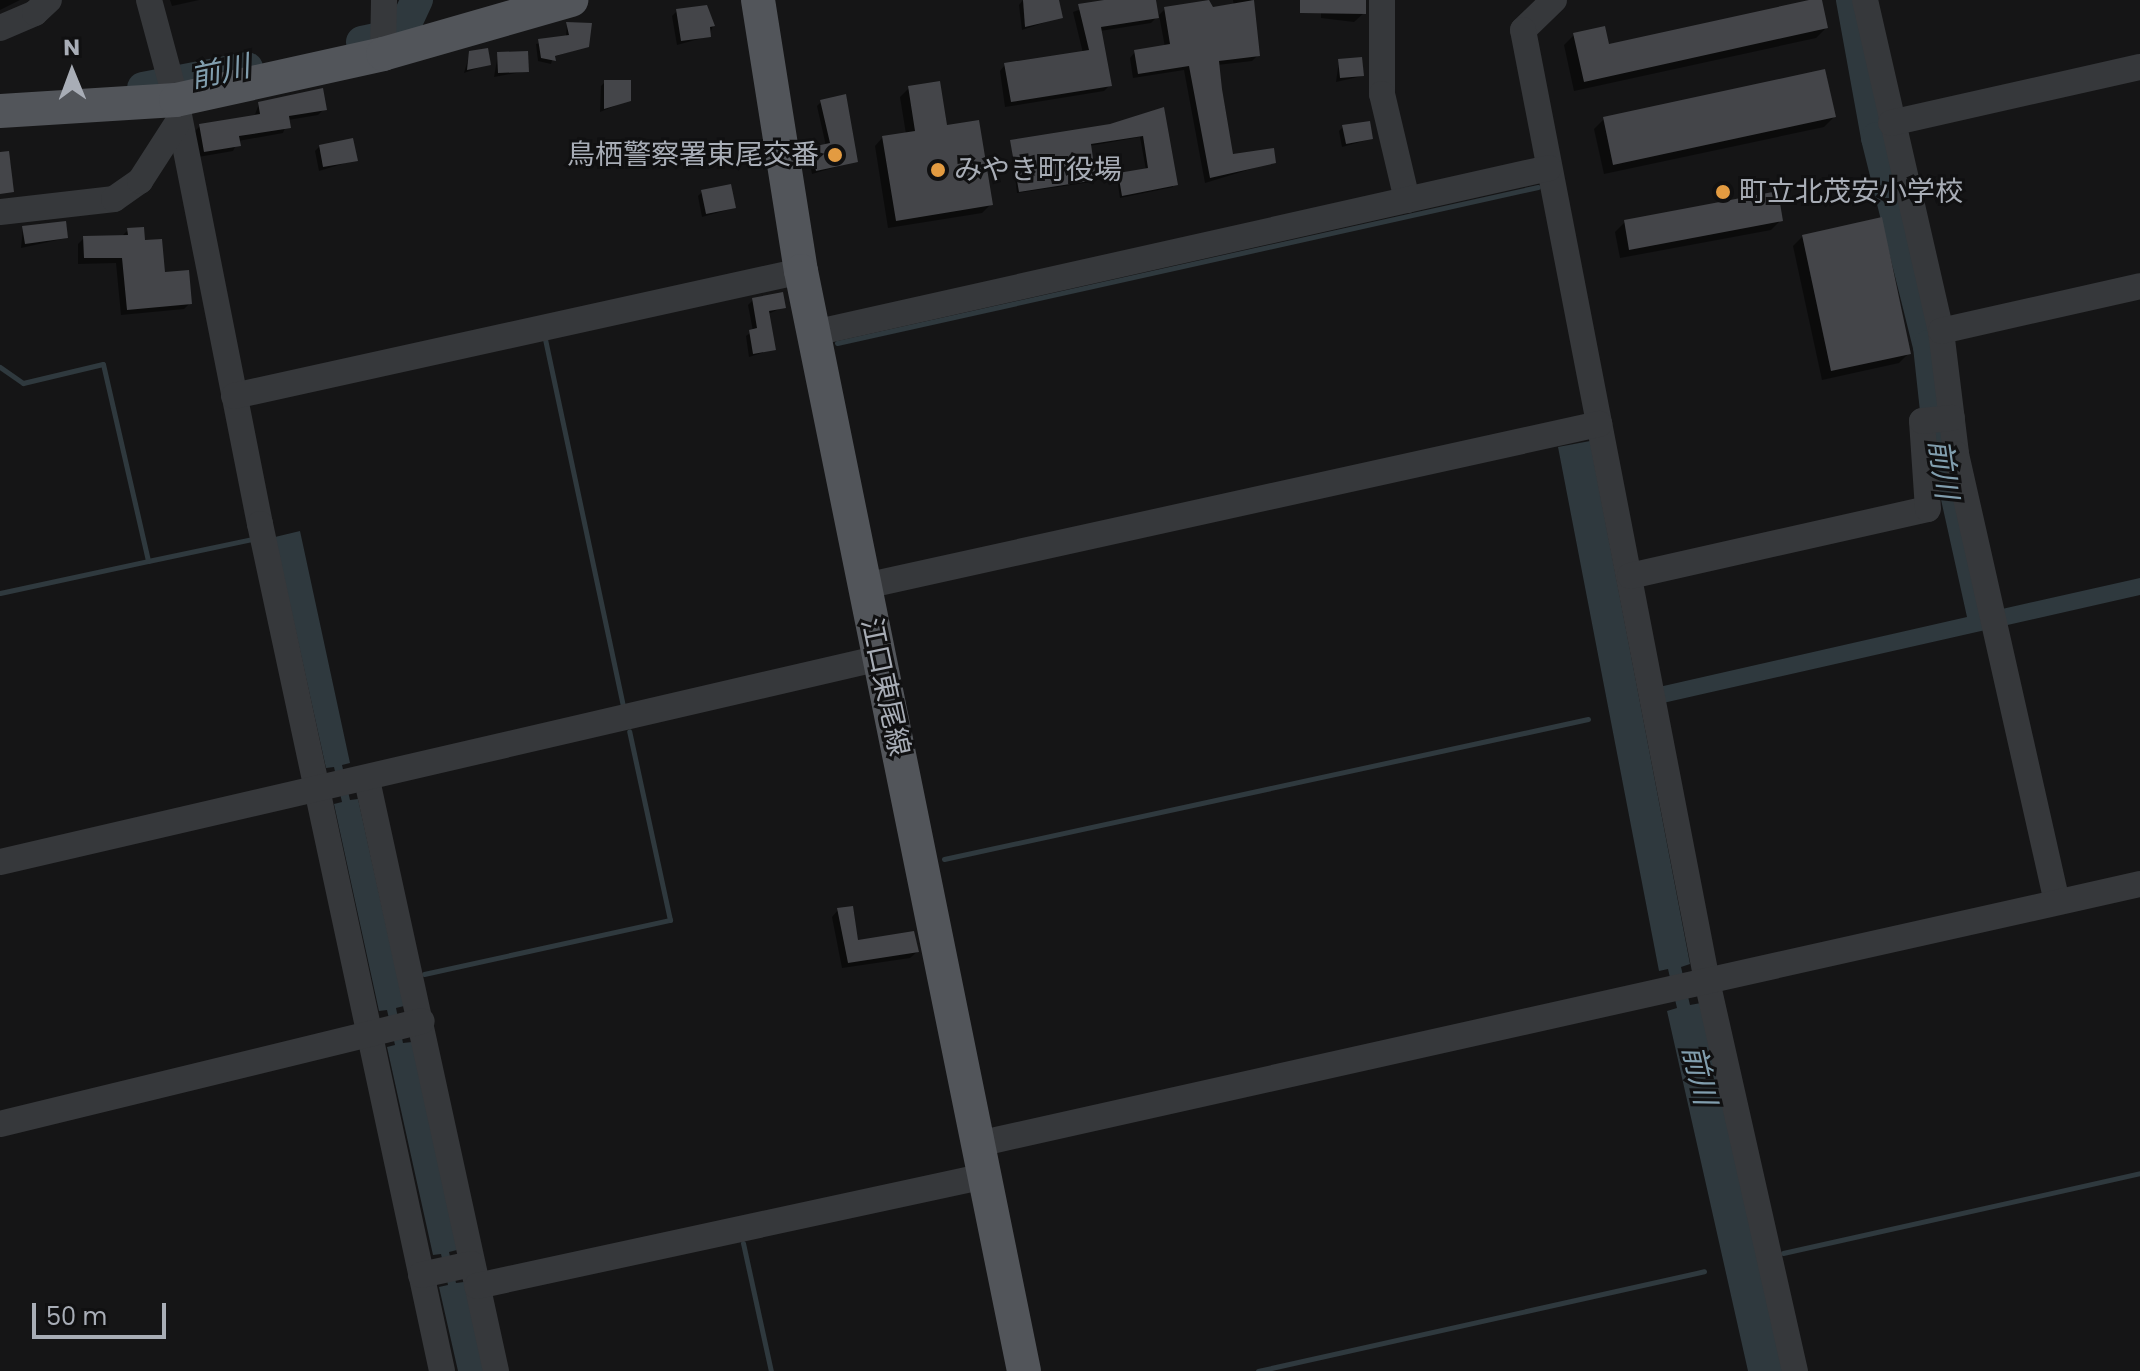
<!DOCTYPE html>
<meta charset="utf-8">
<style>
body{margin:0}
#map{position:relative;width:2140px;height:1371px;overflow:hidden;background:#151516;font-family:Poppins,"Noto Sans JP",sans-serif}
div>[style]{position:absolute}
.water>*{inset:0;background:#2f393e}
.shadow>*{inset:0;background:#0007}
.stream>*{height:5px;margin:-2.5px;padding:0 2.5px;transform-origin:2.5px;border-radius:2.5px;background:#2f393e}
.river>*{height:32px;margin:-16px;padding:0 16px;transform-origin:16px;border-radius:16px;background:#2f393e}
.building>*{inset:0;background:#444549}
.minor>*{height:26px;margin:-13px;padding:0 13px;transform-origin:13px;border-radius:13px;background:#36383b}
.major>*{height:34px;margin:-17px;padding:0 17px;transform-origin:17px;border-radius:17px;background:#52555a}
.dots>*{width:22px;height:22px;translate:-50% -50%;box-sizing:border-box;border:4px solid #101011;border-radius:50%}
span{translate:-50% -50%;white-space:nowrap;text-align:center;line-height:1.15;-webkit-text-stroke:6px #101011;paint-order:stroke}
.poi-label{font-size:28px;color:#a8adb6}
.right{translate:-100% -50%;text-align:right}
.left{translate:0 -50%;text-align:left}
.street-label{font-size:28px;color:#a8adb6}
.water-label{font-size:30px;color:#819eae;font-style:italic}
.north{position:absolute;left:32px;top:32px;width:80px;height:80px;-webkit-text-stroke:6px #101011;paint-order:stroke;rotate:359deg;font-size:22px;font-weight:700;line-height:32px;text-align:center;color:#a8adb6}
.north::after{content:'';display:block;margin:auto;width:28px;height:36px;background:#a8adb6;clip-path:polygon(50% 0,100% 100%,50% 72%,0 100%)}
.scale{position:absolute;left:32px;top:1303px;width:134px;height:36px;box-sizing:border-box;border:4px solid #a8adb6;border-top:0;padding-left:10px;font-size:24px;line-height:28px;white-space:nowrap;color:#a8adb6;-webkit-text-stroke:6px #101011;paint-order:stroke}
</style>
<div id="map">
<div class="water">
<div style="clip-path:polygon(1935px 434px,1942px 434px,1980px 614px,2140px 578px,2140px 595px,1663px 703px,1659px 687px,1967px 617px,1940px 495px)"></div>
<div style="clip-path:polygon(1590px 441px,1690px 964px,1681px 967px,1690px 1005px,1701px 1003px,1783px 1371px,1748px 1371px,1667px 1011px,1677px 1008px,1668px 969px,1659px 971px,1558px 447px)"></div>
<div style="clip-path:polygon(300px 531px,350px 763px,342px 765px,350px 800px,358px 799px,404px 1006px,396px 1008px,403px 1043px,412px 1042px,457px 1250px,449px 1252px,456px 1283px,464px 1282px,484px 1371px,458px 1371px,439px 1287px,448px 1285px,441px 1254px,433px 1255px,387px 1047px,395px 1045px,387px 1010px,379px 1011px,334px 804px,342px 802px,334px 767px,326px 768px,275px 537px)"></div>
</div>
<div class="shadow">
<div style="clip-path:polygon(0 0,20px 0,0 10px)"></div>
<div style="clip-path:polygon(170px 0,199px 0,172px 6px)"></div>
<div style="clip-path:polygon(1023px 0,1057px 0,1061px 17px,1022px 30px,1019px 5px)"></div>
<div style="clip-path:polygon(1107px 0,1154px 0,1157px 17px,1165px 9px,1234px 7px,1233px 0,1251px 0,1258px 55px,1252px 61px,1217px 65px,1231px 156px,1274px 162px,1205px 183px,1184px 70px,1133px 78px,1130px 58px,1135px 52px,1165px 47px,1159px 15px,1151px 23px,1100px 31px,1110px 85px,1104px 91px,1005px 107px,1000px 71px,1005px 65px,1083px 53px,1073px 12px)"></div>
<div style="clip-path:polygon(1321px 0,1365px 0,1364px 13px,1354px 22px,1321px 18px)"></div>
<div style="clip-path:polygon(1819px 0,1826px 28px,1816px 38px,1574px 91px,1564px 45px,1574px 35px,1608px 46px)"></div>
<div style="clip-path:polygon(677px 11px,713px 26px,709px 36px,677px 45px,672px 16px)"></div>
<div style="clip-path:polygon(567px 24px,588px 46px,553px 57px,551px 64px,538px 61px,536px 44px,566px 37px)"></div>
<div style="clip-path:polygon(470px 53px,489px 64px,464px 73px)"></div>
<div style="clip-path:polygon(498px 54px,527px 71px,494px 77px)"></div>
<div style="clip-path:polygon(1339px 61px,1362px 76px,1336px 82px)"></div>
<div style="clip-path:polygon(605px 82px,629px 100px,600px 112px,601px 86px)"></div>
<div style="clip-path:polygon(909px 88px,945px 128px,991px 204px,982px 213px,888px 228px,875px 146px,883px 137px,906px 134px,900px 97px)"></div>
<div style="clip-path:polygon(821px 102px,856px 161px,812px 174px,808px 154px,826px 146px,817px 106px)"></div>
<div style="clip-path:polygon(259px 104px,324px 109px,318px 115px,288px 120px,283px 133px,238px 141px,233px 151px,198px 157px,194px 132px,200px 126px,254px 117px)"></div>
<div style="clip-path:polygon(1162px 109px,1173px 187px,1120px 198px,1117px 178px,1146px 170px,1140px 137px,1089px 146px,1091px 182px,1017px 193px,1011px 141px,1111px 126px)"></div>
<div style="clip-path:polygon(1834px 117px,1824px 127px,1604px 174px,1594px 129px,1604px 119px)"></div>
<div style="clip-path:polygon(1343px 127px,1371px 139px,1342px 147px,1339px 131px)"></div>
<div style="clip-path:polygon(320px 146px,355px 160px,319px 171px,315px 151px)"></div>
<div style="clip-path:polygon(702px 192px,734px 208px,702px 217px,698px 196px)"></div>
<div style="clip-path:polygon(1781px 220px,1771px 230px,1620px 258px,1615px 232px,1625px 222px)"></div>
<div style="clip-path:polygon(23px 227px,66px 238px,21px 248px)"></div>
<div style="clip-path:polygon(128px 230px,190px 303px,184px 309px,121px 315px,116px 263px,78px 264px,78px 244px,84px 238px,121px 237px)"></div>
<div style="clip-path:polygon(1803px 236px,1909px 353px,1899px 363px,1822px 380px,1793px 246px)"></div>
<div style="clip-path:polygon(753px 300px,784px 307px,768px 314px,774px 349px,749px 357px,746px 336px,753px 331px,748px 305px)"></div>
<div style="clip-path:polygon(838px 910px,857px 942px,917px 952px,910px 958px,842px 968px,832px 917px)"></div>
</div>
<div class="stream">
<div style="left:545px;top:339px;width:379px;rotate:78deg"></div>
<div style="left:837px;top:343px;width:718px;rotate:-12.55deg"></div>
<div style="left:0;top:367px;width:28px;rotate:35deg"></div>
<div style="left:23px;top:383px;width:82px;rotate:-13.4deg"></div>
<div style="left:103px;top:364px;width:202px;rotate:77.1deg"></div>
<div style="left:148px;top:561px;width:106px;rotate:-11.9deg"></div>
<div style="left:0;top:593px;width:151px;rotate:-12.2deg"></div>
<div style="left:944px;top:859px;width:659px;rotate:-12.26deg"></div>
<div style="left:424px;top:974px;width:252px;rotate:-12.4deg"></div>
<div style="left:670px;top:920px;width:193px;rotate:-102.2deg"></div>
<div style="left:743px;top:1243px;width:131px;rotate:77.7deg"></div>
<div style="left:1783px;top:1253px;width:366px;rotate:-12.6deg"></div>
<div style="left:1258px;top:1371px;width:457px;rotate:-12.6deg"></div>
</div>
<div class="river">
<div style="left:1852px;top:0;width:140px;rotate:79.7deg"></div>
<div style="left:1877px;top:138px;width:214px;rotate:76deg"></div>
<div style="left:1929px;top:346px;width:102px;rotate:83.8deg"></div>
<div style="left:362px;top:42px;width:40px;rotate:-12deg"></div>
<div style="left:401px;top:34px;width:38px;rotate:-65deg"></div>
<div style="left:143px;top:88px;width:106px;rotate:-10.9deg"></div>
</div>
<div class="building">
<div style="clip-path:polygon(1023px 0,1059px 0,1063px 18px,1025px 27px)"></div>
<div style="clip-path:polygon(1104px 0,1156px 0,1159px 18px,1101px 27px,1112px 86px,1011px 102px,1004px 63px,1089px 50px,1078px 4px)"></div>
<div style="clip-path:polygon(1209px 0,1213px 7px,1254px 0,1260px 56px,1219px 61px,1222px 89px,1233px 154px,1274px 148px,1276px 163px,1210px 178px,1189px 66px,1138px 74px,1134px 50px,1170px 44px,1164px 7px)"></div>
<div style="clip-path:polygon(1300px 0,1366px 0,1366px 14px,1300px 13px)"></div>
<div style="clip-path:polygon(1809px 0,1822px 0,1828px 28px,1584px 82px,1573px 33px,1605px 26px,1609px 44px)"></div>
<div style="clip-path:polygon(707px 5px,715px 26px,710px 27px,711px 37px,681px 41px,676px 9px)"></div>
<div style="clip-path:polygon(566px 22px,592px 23px,589px 47px,555px 56px,556px 61px,541px 58px,538px 39px,569px 35px)"></div>
<div style="clip-path:polygon(488px 48px,491px 65px,467px 70px,469px 51px)"></div>
<div style="clip-path:polygon(528px 51px,529px 72px,498px 73px,497px 52px)"></div>
<div style="clip-path:polygon(1362px 57px,1364px 76px,1340px 78px,1338px 59px)"></div>
<div style="clip-path:polygon(1825px 69px,1836px 117px,1613px 165px,1603px 117px)"></div>
<div style="clip-path:polygon(604px 80px,631px 80px,631px 101px,604px 109px)"></div>
<div style="clip-path:polygon(940px 81px,947px 125px,979px 120px,993px 205px,896px 221px,882px 136px,915px 131px,908px 86px)"></div>
<div style="clip-path:polygon(323px 88px,327px 110px,289px 116px,291px 128px,239px 136px,241px 146px,204px 152px,199px 124px,260px 114px,258px 102px)"></div>
<div style="clip-path:polygon(846px 94px,858px 162px,816px 171px,811px 147px,830px 143px,820px 100px)"></div>
<div style="clip-path:polygon(1164px 107px,1178px 185px,1122px 196px,1118px 173px,1148px 168px,1143px 136px,1091px 144px,1096px 180px,1019px 192px,1010px 140px,1110px 124px)"></div>
<div style="clip-path:polygon(1370px 121px,1373px 139px,1346px 144px,1342px 125px)"></div>
<div style="clip-path:polygon(353px 138px,358px 161px,323px 167px,319px 145px)"></div>
<div style="clip-path:polygon(9px 151px,14px 192px,0 194px,0 152px)"></div>
<div style="clip-path:polygon(731px 184px,736px 208px,706px 214px,701px 190px)"></div>
<div style="clip-path:polygon(1778px 191px,1783px 221px,1629px 250px,1624px 220px)"></div>
<div style="clip-path:polygon(1882px 217px,1911px 354px,1831px 371px,1802px 235px)"></div>
<div style="clip-path:polygon(66px 221px,68px 238px,25px 244px,22px 226px)"></div>
<div style="clip-path:polygon(144px 227px,145px 240px,162px 239px,165px 272px,189px 270px,192px 304px,127px 310px,122px 258px,84px 258px,83px 236px,128px 235px,127px 228px)"></div>
<div style="clip-path:polygon(783px 292px,786px 308px,769px 311px,776px 350px,753px 354px,749px 330px,757px 328px,752px 298px)"></div>
<div style="clip-path:polygon(853px 906px,858px 940px,914px 931px,919px 952px,848px 963px,837px 908px)"></div>
</div>
<div class="minor">
<div style="left:149px;top:0;width:104px;rotate:74.9deg"></div>
<div style="left:176px;top:100px;width:432px;rotate:78.8deg"></div>
<div style="left:260px;top:524px;width:866px;rotate:77.87deg"></div>
<div style="left:1382px;top:0;width:94px;rotate:90deg"></div>
<div style="left:1382px;top:94px;width:109px;rotate:76.7deg"></div>
<div style="left:1554px;top:0;width:43px;rotate:135.9deg"></div>
<div style="left:1523px;top:30px;width:969px;rotate:79.05deg"></div>
<div style="left:1707px;top:981px;width:400px;rotate:77.3deg"></div>
<div style="left:1865px;top:0;width:340px;rotate:77.1deg"></div>
<div style="left:1941px;top:331px;width:124px;rotate:83deg"></div>
<div style="left:1956px;top:454px;width:459px;rotate:77.3deg"></div>
<div style="left:0;top:28px;width:38px;rotate:-23deg"></div>
<div style="left:35px;top:13px;width:19px;rotate:-43deg"></div>
<div style="left:383px;top:54px;width:54px;rotate:-88.9deg"></div>
<div style="left:1891px;top:123px;width:255px;rotate:-12.7deg"></div>
<div style="left:0;top:212px;width:115px;rotate:-6.5deg"></div>
<div style="left:114px;top:199px;width:32px;rotate:-35deg"></div>
<div style="left:140px;top:181px;width:70px;rotate:-57.2deg"></div>
<div style="left:1941px;top:331px;width:204px;rotate:-12.7deg"></div>
<div style="left:814px;top:333px;width:753px;rotate:-12.65deg"></div>
<div style="left:234px;top:396px;width:581px;rotate:-12.43deg"></div>
<div style="left:1630px;top:576px;width:305px;rotate:-12.7deg"></div>
<div style="left:1928px;top:509px;width:88px;rotate:-93.9deg"></div>
<div style="left:1922px;top:421px;width:30px;rotate:-6deg"></div>
<div style="left:865px;top:586px;width:752px;rotate:-12.45deg"></div>
<div style="left:367px;top:780px;width:605px;rotate:77.69deg"></div>
<div style="left:0;top:862px;width:903px;rotate:-13.05deg"></div>
<div style="left:0;top:1124px;width:434px;rotate:-13.7deg"></div>
<div style="left:978px;top:1144px;width:1191px;rotate:-12.61deg"></div>
<div style="left:421px;top:1275px;width:52px;rotate:-12.2deg"></div>
<div style="left:477px;top:1286px;width:520px;rotate:-12.22deg"></div>
</div>
<div class="major">
<div style="left:758px;top:0;width:274px;rotate:81deg"></div>
<div style="left:801px;top:271px;width:1122px;rotate:78.54deg"></div>
<div style="left:0;top:111px;width:176px;rotate:-3.6deg"></div>
<div style="left:176px;top:100px;width:212px;rotate:-12.5deg"></div>
<div style="left:383px;top:54px;width:196px;rotate:-16deg"></div>
</div>
<div class="dots">
<div style="left:835px;top:155px;background:#e39b41"></div>
<div style="left:938px;top:170px;background:#e39b41"></div>
<div style="left:1723px;top:192px;background:#e39b41"></div>
</div>
<div class="poi-label">
<span class="right" style="left:819px;top:155px">鳥栖警察署東尾交番</span>
<span class="left" style="left:954px;top:170px">みやき町役場</span>
<span class="left" style="left:1739px;top:192px">町立北茂安小学校</span>
</div>
<div class="street-label">
<span style="left:885px;top:687px;rotate:78deg">江口東尾線</span>
</div>
<div class="water-label">
<span style="left:220px;top:72px;rotate:-12deg">前川</span>
<span style="left:1943px;top:469px;rotate:82deg">前川</span>
<span style="left:1699px;top:1075px;rotate:77deg">前川</span>
</div>
<div class="north">N</div>
<div class="scale">50 m</div>
</div>
